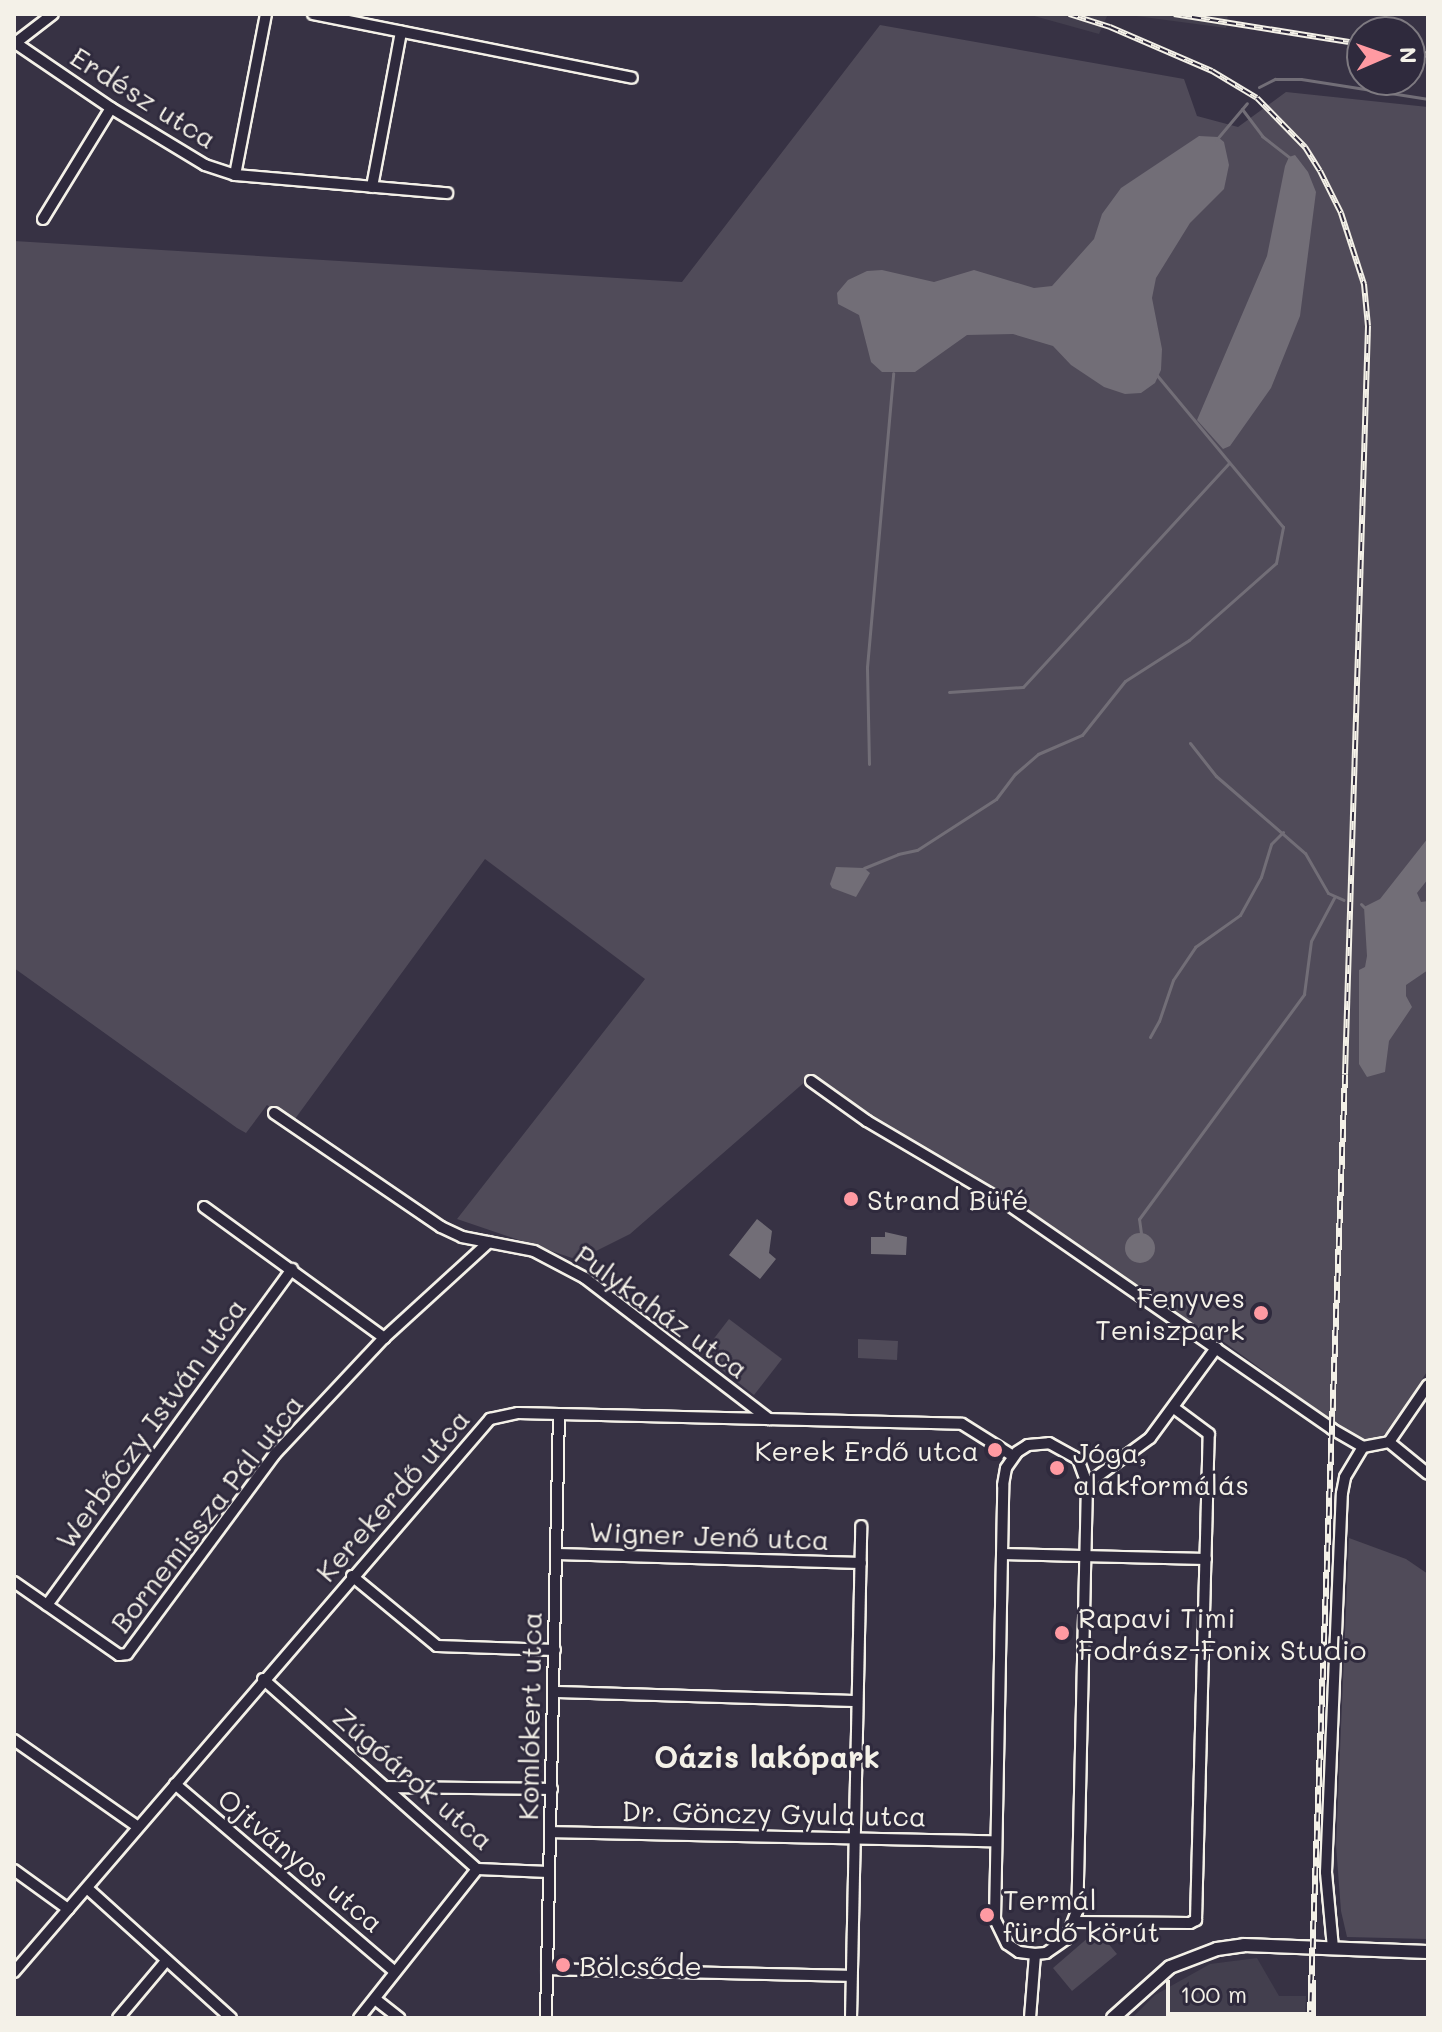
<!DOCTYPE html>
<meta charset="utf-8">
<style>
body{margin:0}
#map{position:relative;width:1442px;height:2032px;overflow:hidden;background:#373244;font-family:Mali,sans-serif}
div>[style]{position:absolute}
.built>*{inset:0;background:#433f4e}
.green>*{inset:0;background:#504b59}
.water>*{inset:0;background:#726e77}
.round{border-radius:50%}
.stream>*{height:3px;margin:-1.5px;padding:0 1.5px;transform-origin:1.5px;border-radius:1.5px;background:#726e77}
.roads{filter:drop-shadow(2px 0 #f4f1e8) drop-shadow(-2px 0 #f4f1e8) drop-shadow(0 2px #f4f1e8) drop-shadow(0 -2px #f4f1e8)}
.minor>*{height:10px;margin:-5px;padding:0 5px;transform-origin:5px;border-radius:5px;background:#2f2a3d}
.tertiary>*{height:12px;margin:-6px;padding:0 6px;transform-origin:6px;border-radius:6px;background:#2f2a3d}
.rail>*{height:6px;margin-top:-3px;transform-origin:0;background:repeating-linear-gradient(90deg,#2f2a3d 0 9px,#f4f1e8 0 18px);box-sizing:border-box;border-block:2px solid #f4f1e8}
.dots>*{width:22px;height:22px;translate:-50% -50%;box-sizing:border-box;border:4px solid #2f2a3d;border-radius:50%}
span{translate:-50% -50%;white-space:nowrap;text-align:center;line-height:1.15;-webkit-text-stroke:6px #2f2a3d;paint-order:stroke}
.street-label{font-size:28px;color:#f4f1e8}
.poi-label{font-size:28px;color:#f4f1e8}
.left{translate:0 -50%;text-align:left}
.right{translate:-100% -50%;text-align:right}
.neighbourhood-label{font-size:30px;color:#f4f1e8;font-weight:700}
.frame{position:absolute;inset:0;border:16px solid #f4f1e8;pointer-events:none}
.north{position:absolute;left:1346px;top:16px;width:80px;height:80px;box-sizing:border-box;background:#2f2a3d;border:2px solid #7e7a81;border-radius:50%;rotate:88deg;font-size:22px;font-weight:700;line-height:32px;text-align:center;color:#f4f1e8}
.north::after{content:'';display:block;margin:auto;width:28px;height:36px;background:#ff9aa2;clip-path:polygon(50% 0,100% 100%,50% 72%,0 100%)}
.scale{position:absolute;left:1166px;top:1980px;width:150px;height:36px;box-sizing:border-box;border:4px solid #f4f1e8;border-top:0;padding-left:10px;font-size:24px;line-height:28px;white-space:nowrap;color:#f4f1e8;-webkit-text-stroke:6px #2f2a3d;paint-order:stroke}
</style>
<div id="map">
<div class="built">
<div style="clip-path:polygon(1027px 14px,1108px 14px,1099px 34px)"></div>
<div style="clip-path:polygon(1121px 14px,1228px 14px,1226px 28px)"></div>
<div style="clip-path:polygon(1257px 1958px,1279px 1996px,1306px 1996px,1305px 2018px,1132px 2018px,1155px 1995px,1210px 1964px)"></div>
</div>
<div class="green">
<div style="clip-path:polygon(880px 25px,1184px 79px,1197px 116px,1238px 127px,1286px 92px,1428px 107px,1428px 1370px,1390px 1430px,1380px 1437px,1367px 1440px,1353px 1436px,1213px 1334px,1143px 1300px,1072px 1248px,807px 1080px,630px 1234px,578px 1260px,457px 1219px,645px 979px,485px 859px,292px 1123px,267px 1105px,246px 1133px,237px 1128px,14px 968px,14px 241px,682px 282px)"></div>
<div style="clip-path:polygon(729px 1319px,782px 1359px,754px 1395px,702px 1354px)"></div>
<div style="clip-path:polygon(858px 1339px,898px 1341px,897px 1360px,858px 1358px)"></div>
<div style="clip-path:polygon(1349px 1538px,1406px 1559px,1428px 1574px,1428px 1939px,1347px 1937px,1341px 1911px,1336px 1845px)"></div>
<div style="clip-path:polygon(1097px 1930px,1117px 1954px,1072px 1991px,1053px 1968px)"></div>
</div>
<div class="water">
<div style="clip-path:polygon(1199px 136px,1218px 137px,1224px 142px,1229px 165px,1224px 189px,1190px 223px,1156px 278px,1152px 298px,1162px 349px,1161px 370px,1155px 383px,1141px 393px,1125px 394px,1104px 387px,1071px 365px,1053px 346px,1013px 334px,967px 335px,915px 372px,882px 372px,871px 362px,859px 315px,838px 304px,837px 293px,848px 280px,867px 271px,882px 270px,934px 282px,974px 270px,1034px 288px,1052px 286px,1094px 239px,1102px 214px,1121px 188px)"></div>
<div style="clip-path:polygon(1295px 155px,1308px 172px,1316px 192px,1300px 316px,1271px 388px,1230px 446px,1223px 449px,1197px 420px,1267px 256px,1285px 166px,1289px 157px)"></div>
<div style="clip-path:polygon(1428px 838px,1428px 879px,1417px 893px,1421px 902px,1428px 901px,1428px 970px,1406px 985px,1406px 996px,1412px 1007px,1389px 1041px,1385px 1072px,1367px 1077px,1359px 1064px,1359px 970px,1365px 967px,1367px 956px,1364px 907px,1380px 899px)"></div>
<div style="clip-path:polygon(836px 867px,864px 868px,870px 873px,856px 897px,832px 888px,830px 884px)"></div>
<div style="clip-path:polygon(757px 1219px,772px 1231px,769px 1253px,776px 1259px,760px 1279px,729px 1255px)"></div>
<div style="clip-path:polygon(885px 1232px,907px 1237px,906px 1255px,871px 1254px,871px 1237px,885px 1237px)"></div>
<div class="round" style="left:1125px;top:1233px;width:30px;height:30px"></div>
</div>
<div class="stream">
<div style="left:1259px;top:87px;width:18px;rotate:-27deg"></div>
<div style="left:1275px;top:79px;width:26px"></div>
<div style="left:1301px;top:79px;width:129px;rotate:8.9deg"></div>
<div style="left:1242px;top:109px;width:34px;rotate:53deg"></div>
<div style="left:1262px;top:136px;width:34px;rotate:38deg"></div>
<div style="left:1216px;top:140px;width:48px;rotate:-50deg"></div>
<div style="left:949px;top:692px;width:74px;rotate:-3.9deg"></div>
<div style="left:1023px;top:687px;width:304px;rotate:-47.4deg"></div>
<div style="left:1190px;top:743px;width:42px;rotate:51.8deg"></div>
<div style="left:1216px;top:776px;width:118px;rotate:40.9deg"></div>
<div style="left:1305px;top:853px;width:46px;rotate:60.1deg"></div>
<div style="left:1328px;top:893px;width:17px;rotate:24deg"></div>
<div style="left:869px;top:764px;width:97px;rotate:-91.2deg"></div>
<div style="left:867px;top:667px;width:295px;rotate:-84.9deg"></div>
<div style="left:864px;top:868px;width:37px;rotate:-22deg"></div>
<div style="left:898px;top:854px;width:19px;rotate:-12deg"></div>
<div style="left:917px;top:850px;width:94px;rotate:-32.8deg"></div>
<div style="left:996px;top:799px;width:31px;rotate:-53deg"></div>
<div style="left:1015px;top:774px;width:30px;rotate:-41deg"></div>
<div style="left:1038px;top:754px;width:48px;rotate:-23.4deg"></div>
<div style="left:1082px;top:735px;width:69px;rotate:-51.5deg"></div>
<div style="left:1125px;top:681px;width:76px;rotate:-32.6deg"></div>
<div style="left:1189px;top:640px;width:116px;rotate:-41.5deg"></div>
<div style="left:1276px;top:563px;width:37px;rotate:-79deg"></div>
<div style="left:1283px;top:527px;width:197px;rotate:-129.7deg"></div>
<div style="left:1361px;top:904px;width:4px;rotate:45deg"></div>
<div style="left:1150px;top:1037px;width:18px;rotate:-61deg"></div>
<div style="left:1159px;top:1021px;width:43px;rotate:-71.1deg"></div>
<div style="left:1173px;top:980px;width:40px;rotate:-56deg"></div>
<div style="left:1195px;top:947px;width:55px;rotate:-35.4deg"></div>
<div style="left:1240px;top:915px;width:43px;rotate:-61.1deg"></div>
<div style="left:1261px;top:877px;width:34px;rotate:-73deg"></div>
<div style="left:1271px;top:844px;width:17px;rotate:-45deg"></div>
<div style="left:1141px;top:1233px;width:14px;rotate:-98deg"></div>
<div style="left:1139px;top:1219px;width:279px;rotate:-53.7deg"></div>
<div style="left:1304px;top:994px;width:53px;rotate:-82.5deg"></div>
<div style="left:1311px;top:941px;width:49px;rotate:-61.9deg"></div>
</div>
<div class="roads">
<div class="minor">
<div style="left:313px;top:14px;width:325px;rotate:11.3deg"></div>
<div style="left:14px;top:42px;width:117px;rotate:34.2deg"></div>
<div style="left:111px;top:108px;width:110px;rotate:31.2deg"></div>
<div style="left:205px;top:165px;width:32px;rotate:18deg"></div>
<div style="left:235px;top:175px;width:213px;rotate:4.9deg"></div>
<div style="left:14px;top:44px;width:49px;rotate:-37.6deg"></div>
<div style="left:235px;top:175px;width:164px;rotate:-79.1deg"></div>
<div style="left:372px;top:187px;width:158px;rotate:-79.4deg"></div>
<div style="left:43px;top:219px;width:130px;rotate:-58.5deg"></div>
<div style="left:811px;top:1081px;width:69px;rotate:35.5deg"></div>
<div style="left:867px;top:1121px;width:158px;rotate:30.5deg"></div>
<div style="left:1003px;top:1201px;width:400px;rotate:34.7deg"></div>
<div style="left:1332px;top:1429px;width:36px;rotate:30deg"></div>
<div style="left:1363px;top:1447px;width:26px;rotate:-11deg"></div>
<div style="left:274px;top:1113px;width:202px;rotate:34.3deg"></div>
<div style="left:441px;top:1227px;width:23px;rotate:25deg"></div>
<div style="left:462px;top:1237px;width:73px;rotate:11deg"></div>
<div style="left:534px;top:1251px;width:58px;rotate:27.9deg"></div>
<div style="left:585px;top:1278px;width:232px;rotate:37.5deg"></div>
<div style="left:204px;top:1207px;width:223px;rotate:36deg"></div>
<div style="left:1389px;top:1442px;width:69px;rotate:-55.6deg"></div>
<div style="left:1389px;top:1442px;width:50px;rotate:39.4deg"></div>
<div style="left:1049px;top:1443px;width:33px;rotate:29deg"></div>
<div style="left:1078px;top:1459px;width:27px;rotate:70deg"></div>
<div style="left:1087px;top:1484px;width:427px;rotate:91.3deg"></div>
<div style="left:1077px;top:1911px;width:30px;rotate:111deg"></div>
<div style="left:1066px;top:1939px;width:24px;rotate:145deg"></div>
<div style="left:1046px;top:1953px;width:11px;rotate:175deg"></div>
<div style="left:1035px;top:1954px;width:16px;rotate:-173deg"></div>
<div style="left:1019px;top:1952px;width:14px;rotate:-146deg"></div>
<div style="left:1007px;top:1944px;width:28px;rotate:-116deg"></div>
<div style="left:995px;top:1919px;width:434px;rotate:-88.9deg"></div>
<div style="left:1003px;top:1485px;width:17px;rotate:-80deg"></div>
<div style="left:1006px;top:1468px;width:19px;rotate:-55deg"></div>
<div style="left:1017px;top:1452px;width:13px;rotate:-32deg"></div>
<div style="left:1028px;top:1445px;width:21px;rotate:-5deg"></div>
<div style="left:1087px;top:1484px;width:78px;rotate:-36.1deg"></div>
<div style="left:1150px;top:1438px;width:112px;rotate:-53.7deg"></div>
<div style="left:557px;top:1554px;width:304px;rotate:1.7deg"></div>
<div style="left:1002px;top:1554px;width:204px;rotate:1.4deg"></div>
<div style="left:352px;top:1576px;width:110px;rotate:39.5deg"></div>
<div style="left:437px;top:1646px;width:118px;rotate:1.9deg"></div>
<div style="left:14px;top:1582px;width:128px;rotate:34.8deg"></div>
<div style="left:119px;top:1655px;width:8px;rotate:-7deg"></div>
<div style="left:127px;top:1654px;width:249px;rotate:-53.5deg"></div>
<div style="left:275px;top:1454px;width:159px;rotate:-46.8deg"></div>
<div style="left:384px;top:1338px;width:142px;rotate:-42.4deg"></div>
<div style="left:47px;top:1605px;width:416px;rotate:-53.9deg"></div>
<div style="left:263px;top:1679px;width:286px;rotate:41.6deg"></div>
<div style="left:477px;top:1869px;width:72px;rotate:2.4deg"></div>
<div style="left:554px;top:1692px;width:303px;rotate:1.7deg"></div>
<div style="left:14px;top:1740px;width:150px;rotate:35deg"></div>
<div style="left:175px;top:1784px;width:289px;rotate:40.5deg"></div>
<div style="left:388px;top:1787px;width:164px;rotate:0.7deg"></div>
<div style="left:551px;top:1832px;width:445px;rotate:1.2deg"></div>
<div style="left:14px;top:1870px;width:67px;rotate:35.8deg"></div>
<div style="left:87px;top:1888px;width:194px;rotate:42.1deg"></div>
<div style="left:1075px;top:1922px;width:115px;rotate:0.5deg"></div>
<div style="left:1190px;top:1923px;width:7px;rotate:-27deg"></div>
<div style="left:1196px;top:1920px;width:486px;rotate:-88.5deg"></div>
<div style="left:1209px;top:1434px;width:44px;rotate:-143.4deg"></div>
<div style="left:1333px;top:1948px;width:76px;rotate:-95.3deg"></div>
<div style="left:1326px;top:1872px;width:379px;rotate:-87.6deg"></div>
<div style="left:1342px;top:1493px;width:16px;rotate:-79deg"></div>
<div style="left:1345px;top:1477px;width:35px;rotate:-59deg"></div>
<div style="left:547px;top:1969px;width:304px;rotate:1.3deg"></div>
<div style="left:14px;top:1972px;width:730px;rotate:-49.28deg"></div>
<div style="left:490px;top:1419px;width:29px;rotate:-12deg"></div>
<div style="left:518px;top:1413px;width:444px;rotate:1.4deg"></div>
<div style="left:962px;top:1424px;width:60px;rotate:32.1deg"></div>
<div style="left:375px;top:1999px;width:31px;rotate:38deg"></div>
<div style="left:118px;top:2018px;width:75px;rotate:-49.9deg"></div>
<div style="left:359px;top:2018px;width:190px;rotate:-51.6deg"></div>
<div style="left:546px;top:2018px;width:604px;rotate:-88.77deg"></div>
<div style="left:851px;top:2018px;width:492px;rotate:-88.8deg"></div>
<div style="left:1030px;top:2018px;width:64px;rotate:-85.5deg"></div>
</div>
<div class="tertiary">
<div style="left:1113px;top:2018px;width:76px;rotate:-41.8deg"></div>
<div style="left:1170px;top:1967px;width:50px;rotate:-21deg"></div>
<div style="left:1217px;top:1949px;width:27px;rotate:-8deg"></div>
<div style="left:1244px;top:1945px;width:184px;rotate:2.2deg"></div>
</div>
</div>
<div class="rail">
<div style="left:1069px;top:14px;width:43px;rotate:17.6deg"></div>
<div style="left:1110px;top:27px;width:111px;rotate:23.3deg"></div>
<div style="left:1212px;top:71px;width:52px;rotate:31deg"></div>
<div style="left:1257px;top:98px;width:69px;rotate:45.6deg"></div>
<div style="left:1305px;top:147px;width:28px;rotate:58deg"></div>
<div style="left:1320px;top:171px;width:47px;rotate:63.4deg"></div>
<div style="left:1341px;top:213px;width:75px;rotate:72.1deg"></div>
<div style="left:1364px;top:284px;width:42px;rotate:84.6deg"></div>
<div style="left:1368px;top:326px;width:749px;rotate:91.76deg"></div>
<div style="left:1345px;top:1075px;width:944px;rotate:92.13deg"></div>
<div style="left:1174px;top:14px;width:190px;rotate:9.1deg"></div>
<div style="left:1410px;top:52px;width:18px;rotate:9deg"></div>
</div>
<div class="dots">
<div style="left:851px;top:1199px;background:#ff9aa2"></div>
<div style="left:1261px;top:1313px;background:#ff9aa2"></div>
<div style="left:995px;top:1450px;background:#ff9aa2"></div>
<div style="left:1057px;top:1468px;background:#ff9aa2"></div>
<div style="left:1062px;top:1633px;background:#ff9aa2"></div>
<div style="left:987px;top:1915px;background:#ff9aa2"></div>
<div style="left:563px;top:1965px;background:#ff9aa2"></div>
</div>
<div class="street-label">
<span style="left:144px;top:97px;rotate:32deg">Erdész utca</span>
<span style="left:662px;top:1311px;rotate:36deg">Pulykaház utca</span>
<span style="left:150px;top:1423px;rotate:-54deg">Werbőczy István utca</span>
<span style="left:392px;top:1495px;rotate:-49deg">Kerekerdő utca</span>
<span style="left:206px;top:1513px;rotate:-52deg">Bornemissza Pál utca</span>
<span style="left:709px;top:1535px;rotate:2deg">Wigner Jenő utca</span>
<span style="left:529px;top:1716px;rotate:-89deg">Komlókert utca</span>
<span style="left:414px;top:1778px;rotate:41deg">Zúgóárok utca</span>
<span style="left:774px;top:1813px;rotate:1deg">Dr. Gönczy Gyula utca</span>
<span style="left:301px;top:1860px;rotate:40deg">Ojtványos utca</span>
</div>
<div class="poi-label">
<span class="left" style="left:867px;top:1199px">Strand Büfé</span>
<span class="right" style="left:1245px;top:1313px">Fenyves<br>Teniszpark</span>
<span class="right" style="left:979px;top:1450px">Kerek Erdő utca</span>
<span class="left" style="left:1073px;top:1468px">Jóga,<br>alakformálás</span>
<span class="left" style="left:1078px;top:1633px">Rapavi Timi<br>Fodrász-Fonix Studio</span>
<span class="left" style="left:1003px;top:1915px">Termál<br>fürdő körút</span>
<span class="left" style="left:579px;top:1965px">Bölcsőde</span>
</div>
<div class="neighbourhood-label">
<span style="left:767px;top:1756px">Oázis lakópark</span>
</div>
<div class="frame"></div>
<div class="north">N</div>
<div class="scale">100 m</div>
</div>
